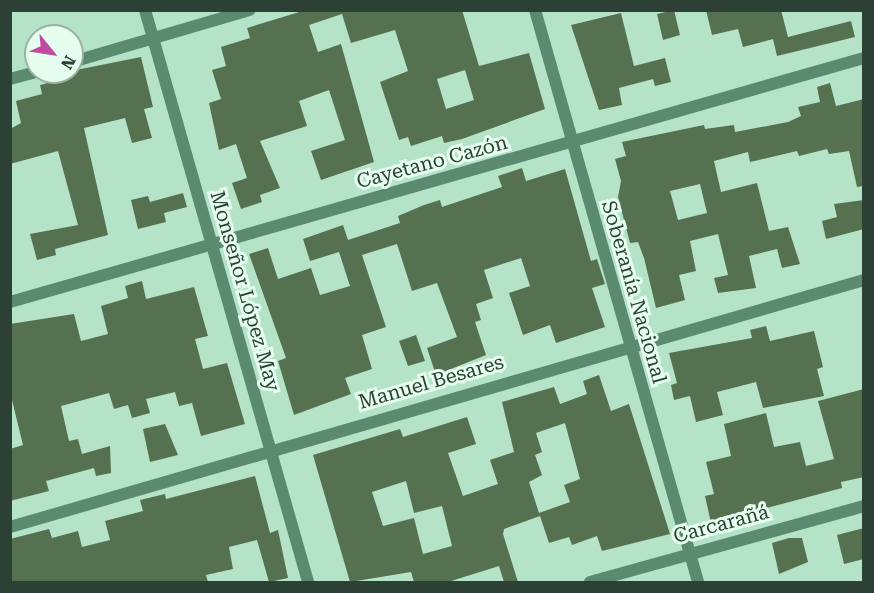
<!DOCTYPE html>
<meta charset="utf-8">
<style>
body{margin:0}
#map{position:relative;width:874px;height:593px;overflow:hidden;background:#b4e3c7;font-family:"Roboto Serif",serif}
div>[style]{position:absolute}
.building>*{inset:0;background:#56714f}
.minor>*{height:12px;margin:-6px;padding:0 6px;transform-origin:6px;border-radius:6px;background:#5a8a6f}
span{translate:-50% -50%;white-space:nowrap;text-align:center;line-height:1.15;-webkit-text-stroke:6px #e6feef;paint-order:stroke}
.street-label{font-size:20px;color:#2d4035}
.frame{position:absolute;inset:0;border:12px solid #2d4035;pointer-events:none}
.north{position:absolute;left:24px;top:24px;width:60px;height:60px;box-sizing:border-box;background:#e6feef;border:2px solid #9cb2a5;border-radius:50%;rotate:120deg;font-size:16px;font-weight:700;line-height:24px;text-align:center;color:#2d4035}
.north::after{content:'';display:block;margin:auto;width:21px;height:27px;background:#c14ba3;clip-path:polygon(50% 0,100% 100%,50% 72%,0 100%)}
</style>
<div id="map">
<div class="building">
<div style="clip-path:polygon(evenodd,306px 10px,462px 10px,479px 66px,529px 53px,545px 109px,462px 139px,444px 143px,442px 136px,411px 146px,408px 137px,399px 140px,380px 82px,408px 71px,395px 30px,351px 43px,342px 14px,309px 25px,318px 52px,341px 44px,374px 162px,321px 180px,311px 151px,345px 140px,329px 90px,299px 101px,307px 126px,260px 141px,280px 188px,260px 195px,262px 202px,241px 209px,232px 183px,247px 178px,236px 144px,219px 150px,209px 103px,221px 99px,212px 70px,226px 66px,221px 47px,250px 38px,247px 28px,306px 10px,465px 70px,474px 100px,446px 109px,437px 79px,465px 70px)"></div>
<div style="clip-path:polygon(674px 10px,680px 35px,663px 40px,657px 14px)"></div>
<div style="clip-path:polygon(706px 10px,781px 10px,788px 37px,851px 21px,855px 37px,777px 56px,773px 39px,743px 47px,738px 29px,712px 35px)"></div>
<div style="clip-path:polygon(621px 13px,634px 66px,665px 58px,671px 82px,655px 86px,653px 79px,619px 88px,622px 105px,599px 110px,571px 25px)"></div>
<div style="clip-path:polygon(141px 57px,153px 107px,144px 109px,152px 138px,132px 143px,125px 118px,84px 128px,108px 235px,55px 249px,56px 255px,37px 260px,30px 234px,78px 225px,58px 151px,10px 164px,10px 129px,21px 123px,16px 101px,42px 94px,40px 85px,67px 78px,66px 72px)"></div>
<div style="clip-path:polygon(evenodd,830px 83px,836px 106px,864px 99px,864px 186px,857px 187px,849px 151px,829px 154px,827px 149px,799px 156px,797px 151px,750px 162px,748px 152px,714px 161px,721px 192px,757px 183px,769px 231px,788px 227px,800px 264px,782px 268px,777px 249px,749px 256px,756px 288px,718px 293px,714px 278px,728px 275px,718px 234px,690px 241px,696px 271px,679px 275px,685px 300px,656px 308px,644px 258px,638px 242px,630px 243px,618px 197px,621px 181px,615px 159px,626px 156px,622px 142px,704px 125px,705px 129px,734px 125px,735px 132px,788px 122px,801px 116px,798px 107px,820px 102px,817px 87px,830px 83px,700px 184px,707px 213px,678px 220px,670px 191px,700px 184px)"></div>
<div style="clip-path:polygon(522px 168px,526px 181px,565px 169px,591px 261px,597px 259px,605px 284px,592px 288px,605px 327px,556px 343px,550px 325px,523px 335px,509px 293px,530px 286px,521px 258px,484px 270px,493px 298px,476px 304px,481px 320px,475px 322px,486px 355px,436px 375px,427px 348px,457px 337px,437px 283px,412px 291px,397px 244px,362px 255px,386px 327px,362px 335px,372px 369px,345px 378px,351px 394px,294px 415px,278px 361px,286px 358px,249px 254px,268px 248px,278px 279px,311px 268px,320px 295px,350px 286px,339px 252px,310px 261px,303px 239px,343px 225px,348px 240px,400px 223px,398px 216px,424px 205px,440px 200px,442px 207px,502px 187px,498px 176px)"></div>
<div style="clip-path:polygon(183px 193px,187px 207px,164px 213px,166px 222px,138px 229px,131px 200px,148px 196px,150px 202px)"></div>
<div style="clip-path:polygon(864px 200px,864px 229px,826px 239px,822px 221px,837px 217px,834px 204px)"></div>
<div style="clip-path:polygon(142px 281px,146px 299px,194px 287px,208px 336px,195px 339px,203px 369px,227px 363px,245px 424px,201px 436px,192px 403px,179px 406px,175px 392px,146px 399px,150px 413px,132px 418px,128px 405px,114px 409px,109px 393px,61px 406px,69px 441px,78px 439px,82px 454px,110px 446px,111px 473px,96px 476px,94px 468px,46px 481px,49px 491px,10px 501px,10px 449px,23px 445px,10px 392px,10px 324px,74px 314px,81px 341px,108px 334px,101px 306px,128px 298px,125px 286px)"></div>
<div style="clip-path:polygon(766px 326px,770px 341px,814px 331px,823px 367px,817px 369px,824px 396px,763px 408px,756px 382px,717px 392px,723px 415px,696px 422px,690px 396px,674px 400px,671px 385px,677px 383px,669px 353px,752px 338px,750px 330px)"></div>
<div style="clip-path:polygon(416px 335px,425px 361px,408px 366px,399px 341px)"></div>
<div style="clip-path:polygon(evenodd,599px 375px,611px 411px,629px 404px,670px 534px,602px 551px,597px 536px,572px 545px,569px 537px,549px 543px,539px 513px,570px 502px,564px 485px,580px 479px,565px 423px,536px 433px,542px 452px,535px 455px,542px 475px,529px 482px,540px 516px,504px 529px,503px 534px,518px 582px,504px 582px,499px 566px,448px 582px,414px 582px,411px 572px,350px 582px,313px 455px,400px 429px,403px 437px,467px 417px,476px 444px,448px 453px,463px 496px,498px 484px,490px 460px,514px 452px,502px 402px,554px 387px,560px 404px,587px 394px,583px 381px,599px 375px,406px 481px,414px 513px,442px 506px,452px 546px,423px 554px,414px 518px,383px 526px,372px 492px,406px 481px)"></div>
<div style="clip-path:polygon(864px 389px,864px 477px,841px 482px,842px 488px,711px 523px,705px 496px,714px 494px,706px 462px,731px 456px,724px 424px,766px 413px,774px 447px,800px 442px,806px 466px,834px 459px,818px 401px)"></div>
<div style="clip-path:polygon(165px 424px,178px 455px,150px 462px,143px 429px)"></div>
<div style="clip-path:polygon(255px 476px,270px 533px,278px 530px,288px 578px,269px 582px,257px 540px,229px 547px,233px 569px,206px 575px,208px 582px,10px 582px,10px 539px,49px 529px,52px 538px,78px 531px,82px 547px,110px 540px,105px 521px,143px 511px,140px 500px,165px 494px,166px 499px)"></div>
<div style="clip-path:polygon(864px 528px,864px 559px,844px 564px,837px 535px)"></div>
<div style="clip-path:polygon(789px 538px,802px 538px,808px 562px,779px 574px,772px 543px)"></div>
</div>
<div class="minor">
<div style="left:145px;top:10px;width:595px;rotate:74.09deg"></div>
<div style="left:535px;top:10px;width:595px;rotate:74.09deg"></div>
<div style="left:72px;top:62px;width:185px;rotate:-16.3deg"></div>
<div style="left:10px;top:79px;width:27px;rotate:-15deg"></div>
<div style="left:10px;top:302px;width:888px;rotate:-15.95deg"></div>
<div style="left:10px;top:527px;width:889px;rotate:-16.13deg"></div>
<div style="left:590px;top:582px;width:284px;rotate:-15.5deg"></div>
</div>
<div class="street-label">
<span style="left:432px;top:162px;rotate:-15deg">Cayetano Cazón</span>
<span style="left:245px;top:291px;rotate:74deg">Monseñor López May</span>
<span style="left:634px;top:292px;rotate:74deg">Soberanía Nacional</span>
<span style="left:431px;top:382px;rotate:-16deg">Manuel Besares</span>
<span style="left:721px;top:524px;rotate:-15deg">Carcarañá</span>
</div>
<div class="frame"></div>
<div class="north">N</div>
</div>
